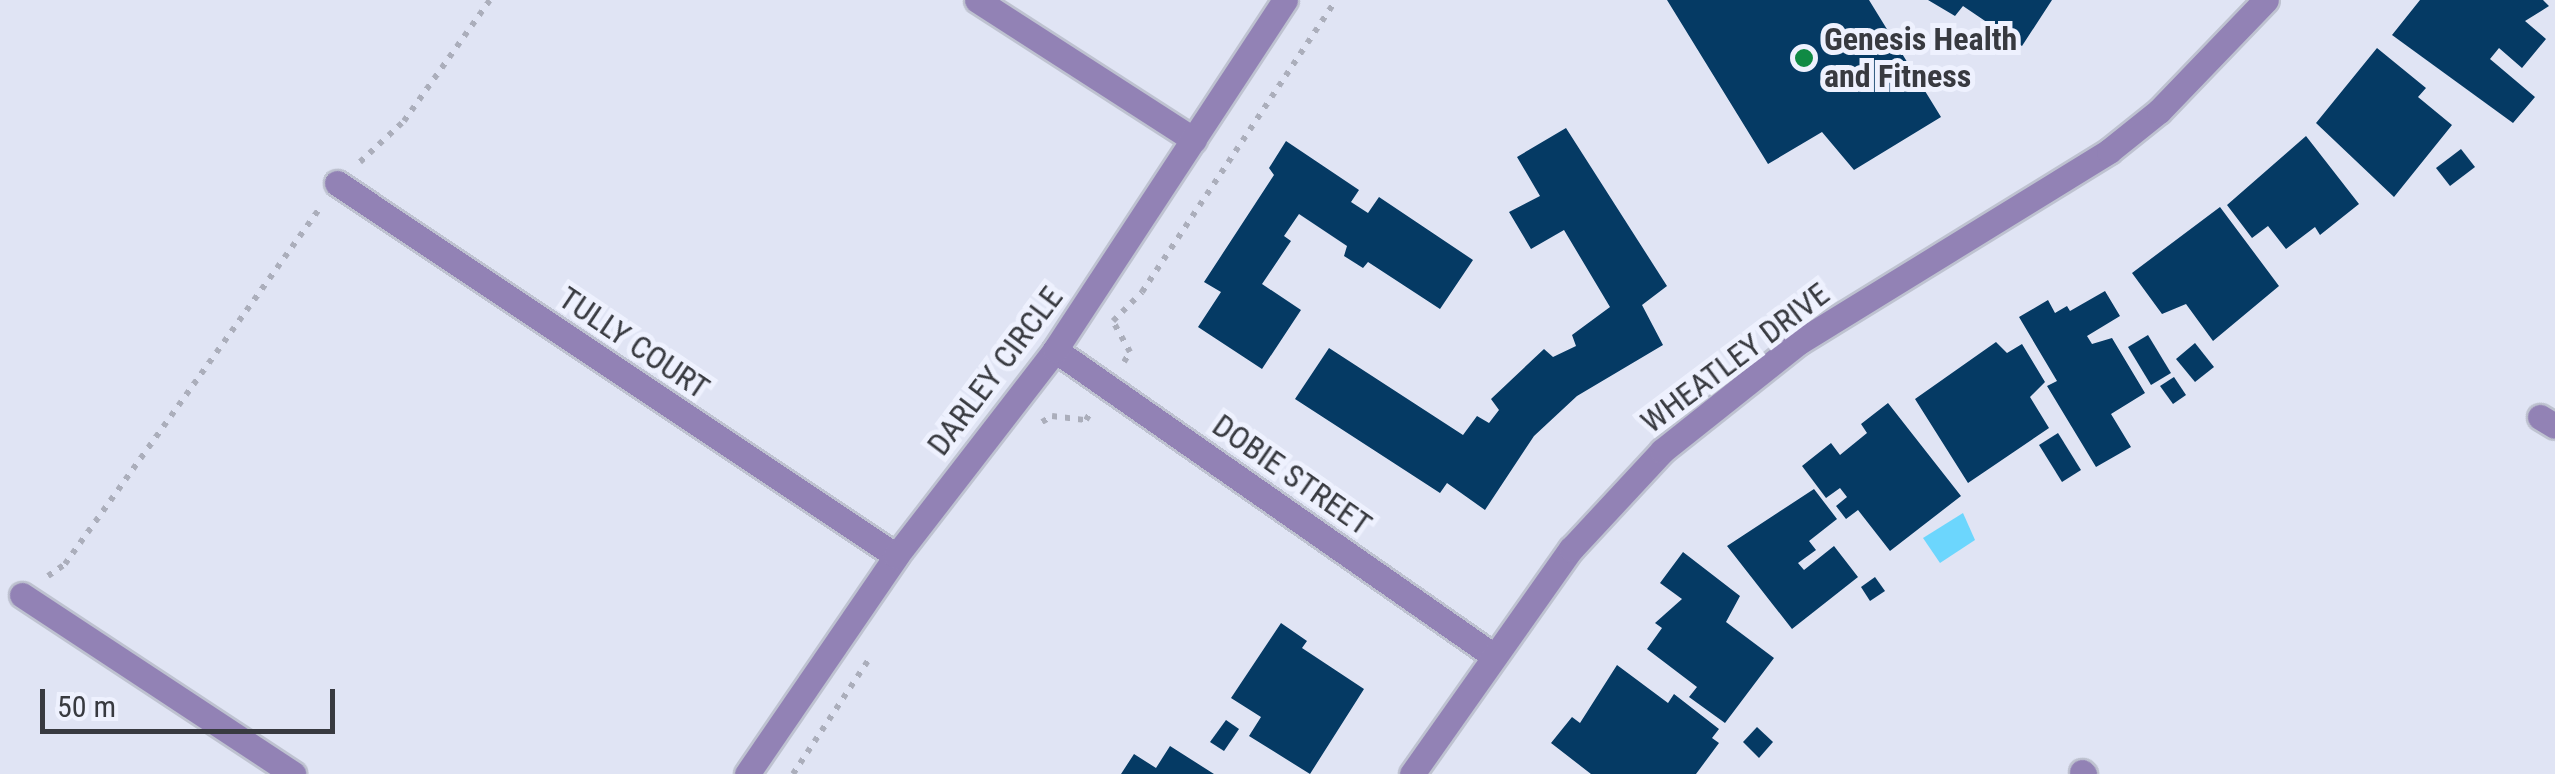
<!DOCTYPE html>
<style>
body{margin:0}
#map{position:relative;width:2555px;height:774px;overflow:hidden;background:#e0e4f4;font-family:"Roboto Condensed",sans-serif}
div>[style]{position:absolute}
.water>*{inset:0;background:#6cd6fd}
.building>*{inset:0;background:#053a64}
.path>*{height:6px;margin-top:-3px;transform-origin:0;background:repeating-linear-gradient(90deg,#abaebb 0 5px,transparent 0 13px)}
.roads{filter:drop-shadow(2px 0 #bec2d0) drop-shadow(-2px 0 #bec2d0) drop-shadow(0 2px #bec2d0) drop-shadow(0 -2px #bec2d0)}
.minor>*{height:25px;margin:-12.5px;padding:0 12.5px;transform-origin:12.5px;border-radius:12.5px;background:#9282b5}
.dots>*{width:28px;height:28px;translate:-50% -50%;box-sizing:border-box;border:5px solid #eef1fe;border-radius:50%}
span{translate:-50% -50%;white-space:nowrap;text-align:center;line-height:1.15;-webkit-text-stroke:10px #eef1fe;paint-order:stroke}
.poi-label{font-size:32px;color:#383a40;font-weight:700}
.left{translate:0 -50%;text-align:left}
.street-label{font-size:32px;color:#383a40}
.scale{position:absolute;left:40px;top:689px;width:295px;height:45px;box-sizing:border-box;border:5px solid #383a40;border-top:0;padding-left:12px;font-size:30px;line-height:35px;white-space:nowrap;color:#383a40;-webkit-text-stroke:8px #eef1fe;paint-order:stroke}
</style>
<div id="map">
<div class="water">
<div style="clip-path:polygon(1963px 513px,1975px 540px,1940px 563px,1923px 538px)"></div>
</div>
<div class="building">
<div style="clip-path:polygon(1667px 0,1869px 0,1941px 117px,1854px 170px,1822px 132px,1768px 164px)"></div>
<div style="clip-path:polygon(1928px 0,2052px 0,2022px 46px,1963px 6px,1955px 16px)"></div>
<div style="clip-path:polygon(2420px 0,2543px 0,2549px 6px,2525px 21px,2546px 39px,2522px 68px,2499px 48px,2490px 59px,2535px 97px,2513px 123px,2392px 35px)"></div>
<div style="clip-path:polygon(2377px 48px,2426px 88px,2418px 97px,2452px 125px,2394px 197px,2316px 123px)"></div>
<div style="clip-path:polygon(1566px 128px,1667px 286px,1642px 305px,1663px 345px,1577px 396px,1534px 436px,1485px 510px,1447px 483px,1440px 493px,1295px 399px,1329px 348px,1463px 435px,1477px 416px,1489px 423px,1499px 410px,1491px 399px,1544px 349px,1553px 357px,1576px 346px,1572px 335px,1610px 307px,1564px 230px,1531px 249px,1509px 212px,1540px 196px,1517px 157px)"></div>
<div style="clip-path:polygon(2306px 136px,2359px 204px,2320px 235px,2315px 227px,2286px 249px,2268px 226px,2252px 238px,2227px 205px)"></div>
<div style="clip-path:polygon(1286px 141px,1359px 190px,1351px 202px,1368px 213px,1379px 197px,1473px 260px,1440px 309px,1368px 262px,1363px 268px,1344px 256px,1347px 246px,1299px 214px,1284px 236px,1291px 241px,1262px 284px,1301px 310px,1262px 369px,1198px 327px,1221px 292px,1204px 282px,1274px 175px,1269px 168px)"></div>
<div style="clip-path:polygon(2461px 149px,2475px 167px,2450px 186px,2436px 168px)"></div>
<div style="clip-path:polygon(2220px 207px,2279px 286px,2213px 341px,2186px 304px,2162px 314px,2132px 273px)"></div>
<div style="clip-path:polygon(2105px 291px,2120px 316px,2087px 336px,2092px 344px,2112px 338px,2145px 393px,2111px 414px,2131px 447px,2096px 467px,2047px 386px,2057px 381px,2019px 317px,2048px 300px,2055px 313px,2067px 306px,2070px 311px)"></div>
<div style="clip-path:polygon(2148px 335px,2171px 373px,2151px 385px,2128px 347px)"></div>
<div style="clip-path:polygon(1996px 342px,2007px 353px,2022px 344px,2045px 382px,2030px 397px,2049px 428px,1968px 483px,1915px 399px)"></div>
<div style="clip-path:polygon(2195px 343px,2214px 367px,2195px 382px,2176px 359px)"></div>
<div style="clip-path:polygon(2174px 377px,2186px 395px,2173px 404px,2160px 386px)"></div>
<div style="clip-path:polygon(1888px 403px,1961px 496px,1890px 551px,1858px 510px,1846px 519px,1836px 506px,1847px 497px,1840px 488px,1826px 498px,1802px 466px,1831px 443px,1840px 455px,1867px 433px,1861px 424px)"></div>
<div style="clip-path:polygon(2058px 433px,2081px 470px,2062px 482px,2039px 445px)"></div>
<div style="clip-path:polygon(1814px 489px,1837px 519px,1809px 541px,1816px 550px,1798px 563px,1804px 570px,1834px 546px,1858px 577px,1792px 629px,1727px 546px)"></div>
<div style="clip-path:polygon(1683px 552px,1740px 596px,1726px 622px,1774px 658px,1725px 723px,1689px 697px,1697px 687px,1647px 649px,1662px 628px,1655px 623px,1682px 599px,1660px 583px)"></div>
<div style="clip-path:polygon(1875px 577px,1885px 591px,1870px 601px,1861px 587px)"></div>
<div style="clip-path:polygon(1281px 623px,1307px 641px,1302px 648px,1364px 689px,1310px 774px,1249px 736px,1261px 717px,1231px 698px)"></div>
<div style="clip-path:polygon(1617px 665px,1668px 703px,1674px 694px,1719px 729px,1712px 738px,1719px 743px,1696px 774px,1591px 774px,1551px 743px,1572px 717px,1580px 723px)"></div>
<div style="clip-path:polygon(1226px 720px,1239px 729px,1224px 751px,1210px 742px)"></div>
<div style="clip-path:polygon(1757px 727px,1773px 742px,1759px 758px,1743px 742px)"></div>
<div style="clip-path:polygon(1170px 746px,1214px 774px,1121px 774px,1134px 754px,1156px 768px)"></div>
</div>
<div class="path">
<div style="left:360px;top:162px;width:60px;rotate:-43deg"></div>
<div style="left:404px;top:121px;width:148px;rotate:-54.6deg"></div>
<div style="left:1124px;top:362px;width:12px;rotate:-59deg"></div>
<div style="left:1130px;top:352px;width:35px;rotate:-119deg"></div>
<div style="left:1113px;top:321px;width:41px;rotate:-45deg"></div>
<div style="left:1142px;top:292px;width:351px;rotate:-56.4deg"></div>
<div style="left:1042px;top:422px;width:12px;rotate:-31deg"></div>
<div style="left:1052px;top:416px;width:34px;rotate:7deg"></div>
<div style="left:1086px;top:420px;width:12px;rotate:-59deg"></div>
<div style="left:48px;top:576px;width:21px;rotate:-35deg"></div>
<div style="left:65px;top:564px;width:437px;rotate:-54.4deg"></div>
<div style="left:793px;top:774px;width:141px;rotate:-56.5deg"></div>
</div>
<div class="roads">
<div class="minor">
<div style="left:977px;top:0;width:258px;rotate:32.8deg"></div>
<div style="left:337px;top:183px;width:672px;rotate:33.71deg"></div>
<div style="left:1055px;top:350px;width:532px;rotate:34.89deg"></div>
<div style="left:2540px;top:417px;width:17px;rotate:31deg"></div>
<div style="left:22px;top:595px;width:325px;rotate:33.4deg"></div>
<div style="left:2082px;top:772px;width:3px;rotate:45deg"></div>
<div style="left:747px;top:774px;width:264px;rotate:-55.6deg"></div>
<div style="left:896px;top:556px;width:260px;rotate:-52.3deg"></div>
<div style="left:1055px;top:350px;width:419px;rotate:-56.7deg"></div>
<div style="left:1412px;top:774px;width:276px;rotate:-54.8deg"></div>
<div style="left:1571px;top:549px;width:134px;rotate:-47.1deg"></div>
<div style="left:1662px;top:451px;width:175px;rotate:-38.5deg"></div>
<div style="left:1799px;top:342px;width:364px;rotate:-31.6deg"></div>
<div style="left:2109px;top:151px;width:64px;rotate:-38.7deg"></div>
<div style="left:2159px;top:111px;width:154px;rotate:-46.1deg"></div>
</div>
</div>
<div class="dots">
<div style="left:1804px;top:58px;background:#108a44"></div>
</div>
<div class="poi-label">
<span class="left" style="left:1824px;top:58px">Genesis Health<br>and Fitness</span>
</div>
<div class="street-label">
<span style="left:634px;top:343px;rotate:34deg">TULLY COURT</span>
<span style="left:1735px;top:358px;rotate:-37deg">WHEATLEY DRIVE</span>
<span style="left:995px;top:371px;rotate:-53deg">DARLEY CIRCLE</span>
<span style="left:1292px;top:475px;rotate:35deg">DOBIE STREET</span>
</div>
<div class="scale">50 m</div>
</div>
